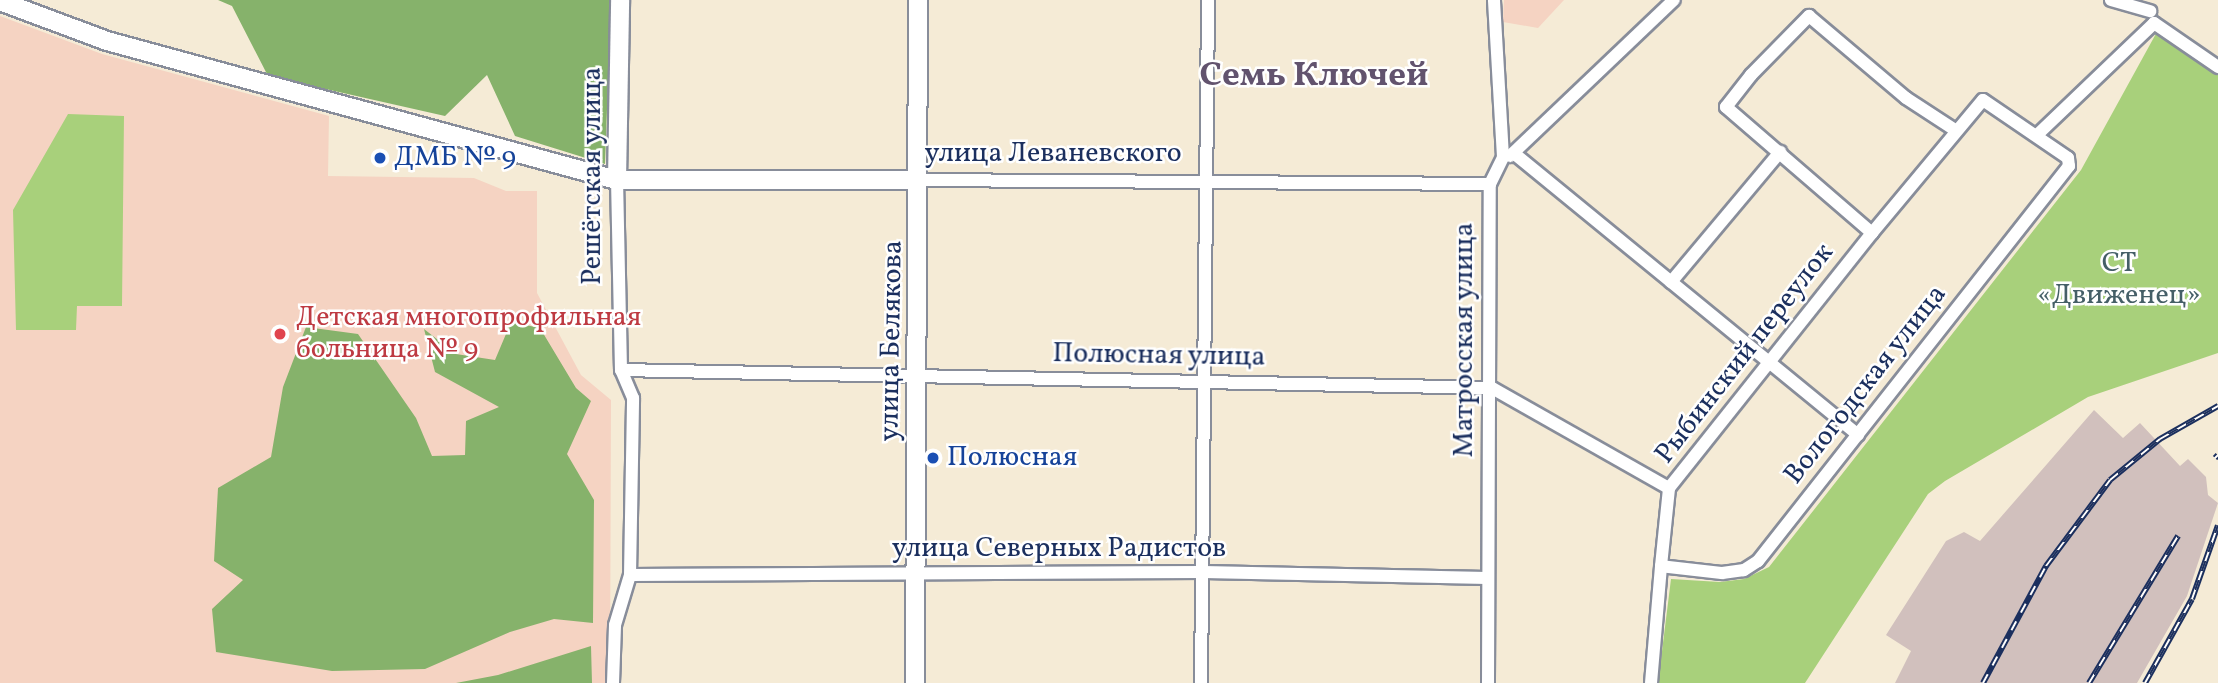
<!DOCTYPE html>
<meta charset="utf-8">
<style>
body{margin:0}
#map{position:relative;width:2218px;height:683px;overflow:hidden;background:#f5ebd6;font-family:Vollkorn,serif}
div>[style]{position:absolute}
.built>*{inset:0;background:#f5d3c2}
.industrial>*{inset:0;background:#d1c0bd}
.green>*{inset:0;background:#a8d07b}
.forest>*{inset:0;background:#86b26b}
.roads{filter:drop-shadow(2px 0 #888d9a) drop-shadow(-2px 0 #888d9a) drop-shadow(0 2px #888d9a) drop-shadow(0 -2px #888d9a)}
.street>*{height:12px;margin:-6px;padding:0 6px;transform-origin:6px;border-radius:6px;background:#fff}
.secondary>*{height:18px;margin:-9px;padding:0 9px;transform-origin:9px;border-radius:9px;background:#fff}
.rail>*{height:6px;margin-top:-3px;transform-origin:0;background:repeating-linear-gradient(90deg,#fff 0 10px,#1b2f5e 0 20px);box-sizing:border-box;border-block:2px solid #1b2f5e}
.dots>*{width:19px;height:19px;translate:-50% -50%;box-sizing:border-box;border:4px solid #fff;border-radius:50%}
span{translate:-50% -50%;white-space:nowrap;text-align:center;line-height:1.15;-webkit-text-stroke:5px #fff;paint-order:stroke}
.street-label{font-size:28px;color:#1b2f5e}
.transit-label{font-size:28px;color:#164399}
.left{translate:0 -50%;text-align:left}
.park-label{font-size:28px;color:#455f67}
.health-label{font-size:28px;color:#be3a42}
.district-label{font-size:35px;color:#62536e;font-weight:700}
</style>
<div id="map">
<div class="built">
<div style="clip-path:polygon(1504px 0,1564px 0,1538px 28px,1503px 22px)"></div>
<div style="clip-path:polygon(0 16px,102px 54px,329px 116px,328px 176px,474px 178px,506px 191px,537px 191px,537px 293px,581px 375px,611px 400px,610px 683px,0 683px)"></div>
</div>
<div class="industrial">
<div style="clip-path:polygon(2094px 410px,2123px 438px,2140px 423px,2180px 466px,2188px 459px,2206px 477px,2208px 495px,2218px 503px,2187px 596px,2137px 683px,1895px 683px,1911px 651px,1886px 635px,1946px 541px,1964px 532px,1980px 541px)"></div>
</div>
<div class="green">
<div style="clip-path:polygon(2158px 30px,2218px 72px,2218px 353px,2088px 397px,1945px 481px,1928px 494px,1805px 683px,1658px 683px,1671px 579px,1720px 582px,1744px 579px,1769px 567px,2081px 170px)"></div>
<div style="clip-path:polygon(68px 114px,124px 116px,122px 306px,77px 306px,76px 330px,16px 330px,13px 210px)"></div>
</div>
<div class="forest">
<div style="clip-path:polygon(218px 0,611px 0,605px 164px,515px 136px,487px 75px,445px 116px,268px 76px,232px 6px)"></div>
<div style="clip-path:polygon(511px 322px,540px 328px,576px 388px,591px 401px,567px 454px,594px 500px,593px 623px,554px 619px,510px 632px,425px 669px,332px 671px,216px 652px,212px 609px,243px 580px,214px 561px,218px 488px,271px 457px,283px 387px,306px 327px,358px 334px,416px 418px,432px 456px,465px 455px,466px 421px,499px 407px,435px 372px,424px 329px,456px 354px,495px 360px)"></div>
<div style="clip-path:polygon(591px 646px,592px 683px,456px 683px,498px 675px)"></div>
</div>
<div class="roads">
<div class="street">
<div style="left:2111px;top:0;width:41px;rotate:15.8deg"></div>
<div style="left:2154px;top:23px;width:78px;rotate:34.5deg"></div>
<div style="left:2037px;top:135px;width:162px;rotate:-43.7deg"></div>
<div style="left:1516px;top:155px;width:442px;rotate:39.3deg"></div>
<div style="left:1510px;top:156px;width:226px;rotate:-43.6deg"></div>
<div style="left:919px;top:180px;width:571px;rotate:0.4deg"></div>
<div style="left:1872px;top:233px;width:193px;rotate:-139.2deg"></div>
<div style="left:1726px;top:107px;width:41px;rotate:-52deg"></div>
<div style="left:1751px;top:75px;width:83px;rotate:-45.5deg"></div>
<div style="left:1809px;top:16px;width:127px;rotate:40.2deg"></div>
<div style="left:1906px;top:98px;width:59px;rotate:33.1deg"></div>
<div style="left:1671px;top:282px;width:170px;rotate:-50deg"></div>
<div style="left:621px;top:370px;width:871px;rotate:1.18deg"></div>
<div style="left:1492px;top:388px;width:203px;rotate:29.5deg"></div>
<div style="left:630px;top:575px;width:574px;rotate:-0.3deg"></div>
<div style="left:1204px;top:572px;width:283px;rotate:1.2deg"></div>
<div style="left:613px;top:683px;width:58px;rotate:-88deg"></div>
<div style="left:615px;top:625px;width:52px;rotate:-73.3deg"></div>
<div style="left:630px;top:575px;width:177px;rotate:-89deg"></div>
<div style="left:633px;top:398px;width:30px;rotate:-113deg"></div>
<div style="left:621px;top:370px;width:190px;rotate:-91.2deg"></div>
<div style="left:1201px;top:683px;width:683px;rotate:-89.41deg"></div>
<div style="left:1488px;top:683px;width:499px;rotate:-89.8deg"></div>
<div style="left:1490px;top:184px;width:30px;rotate:-64deg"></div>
<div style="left:1503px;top:157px;width:157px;rotate:-93.3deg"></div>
<div style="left:1651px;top:683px;width:117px;rotate:-85.1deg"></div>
<div style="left:1661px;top:566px;width:78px;rotate:-84.1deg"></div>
<div style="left:1669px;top:488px;width:326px;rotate:-51.5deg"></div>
<div style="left:1872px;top:233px;width:173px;rotate:-50.2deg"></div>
<div style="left:1983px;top:100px;width:103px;rotate:34.3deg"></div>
<div style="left:2068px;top:158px;width:8px;rotate:83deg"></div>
<div style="left:2069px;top:166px;width:503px;rotate:128.21deg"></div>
<div style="left:1758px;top:561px;width:17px;rotate:147deg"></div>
<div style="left:1744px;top:570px;width:22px;rotate:172deg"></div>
<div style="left:1722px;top:573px;width:61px;rotate:-173.5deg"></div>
</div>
<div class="secondary">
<div style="left:0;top:1px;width:114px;rotate:20.5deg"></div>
<div style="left:107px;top:41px;width:529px;rotate:15.25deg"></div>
<div style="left:617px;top:180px;width:302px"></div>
<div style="left:617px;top:180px;width:180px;rotate:-89deg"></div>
<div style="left:915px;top:683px;width:683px;rotate:-89.75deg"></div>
</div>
</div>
<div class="rail">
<div style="left:2215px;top:458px;width:4px;rotate:-45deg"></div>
<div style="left:1983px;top:683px;width:133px;rotate:-61.7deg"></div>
<div style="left:2046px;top:566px;width:107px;rotate:-53.3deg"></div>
<div style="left:2110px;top:480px;width:65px;rotate:-39.4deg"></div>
<div style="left:2160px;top:439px;width:67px;rotate:-29.6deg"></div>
<div style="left:2089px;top:683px;width:172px;rotate:-58.8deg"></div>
<div style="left:2145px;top:683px;width:96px;rotate:-60.8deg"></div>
<div style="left:2192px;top:599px;width:78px;rotate:-70.6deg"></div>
</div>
<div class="dots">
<div style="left:380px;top:158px;background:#1a4fb4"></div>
<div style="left:280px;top:334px;background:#e0444e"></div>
<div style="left:933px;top:458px;background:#1a4fb4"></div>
</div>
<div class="street-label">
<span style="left:1053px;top:154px">улица Леваневского</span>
<span style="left:593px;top:176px;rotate:-90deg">Решётская улица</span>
<span style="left:1465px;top:340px;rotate:-90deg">Матросская улица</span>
<span style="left:892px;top:341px;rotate:-89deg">улица Белякова</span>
<span style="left:1745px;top:354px;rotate:-52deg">Рыбинский переулок</span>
<span style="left:1159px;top:356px;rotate:1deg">Полюсная улица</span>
<span style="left:1866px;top:385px;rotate:-52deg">Вологодская улица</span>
<span style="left:1059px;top:549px">улица Северных Радистов</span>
</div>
<div class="transit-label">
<span class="left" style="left:394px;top:158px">ДМБ № 9</span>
<span class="left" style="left:947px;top:458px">Полюсная</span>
</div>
<div class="park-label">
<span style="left:2119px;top:280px">СТ<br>«Движенец»</span>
</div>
<div class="health-label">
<span class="left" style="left:296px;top:334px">Детская многопрофильная<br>больница № 9</span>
</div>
<div class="district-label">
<span style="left:1314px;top:76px">Семь Ключей</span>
</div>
</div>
